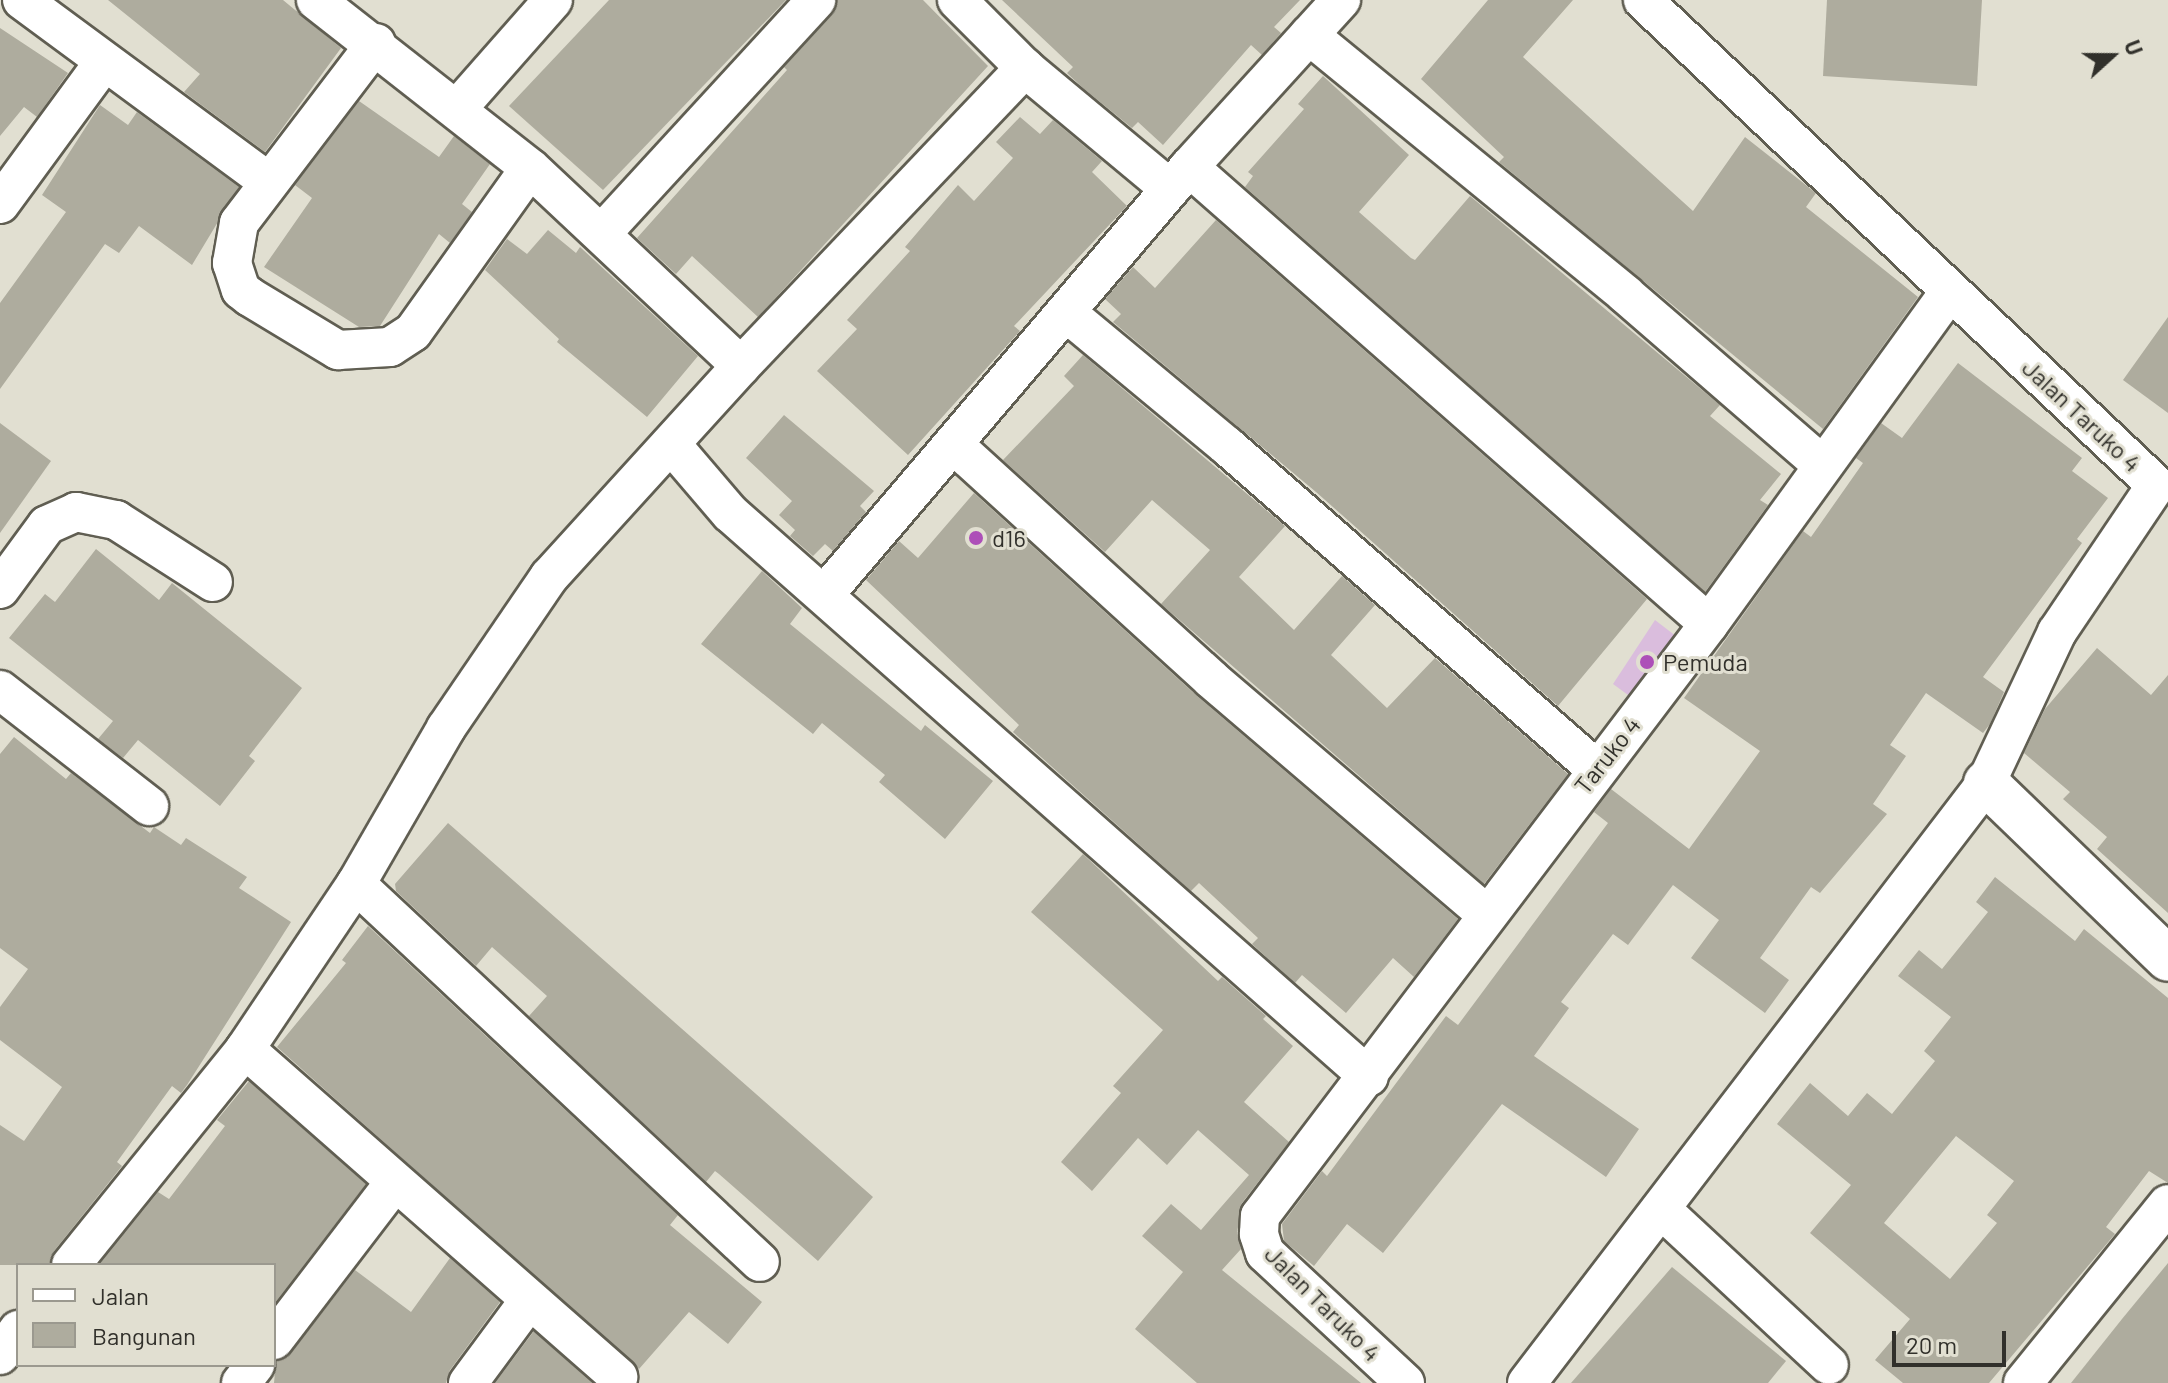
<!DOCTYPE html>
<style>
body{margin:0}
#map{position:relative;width:2168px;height:1383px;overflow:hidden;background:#e1dfd1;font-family:Barlow,sans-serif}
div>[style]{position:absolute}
.green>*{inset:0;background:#dabddd}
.building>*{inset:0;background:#aeac9e}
.roads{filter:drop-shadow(2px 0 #605e52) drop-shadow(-2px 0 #605e52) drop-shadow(0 2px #605e52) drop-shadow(0 -2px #605e52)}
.street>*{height:38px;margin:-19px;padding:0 19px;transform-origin:19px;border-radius:19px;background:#fff}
.secondary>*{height:44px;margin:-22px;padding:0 22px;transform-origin:22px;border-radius:22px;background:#fff}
.dots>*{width:22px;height:22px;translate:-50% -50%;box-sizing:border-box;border:4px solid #e1dfd1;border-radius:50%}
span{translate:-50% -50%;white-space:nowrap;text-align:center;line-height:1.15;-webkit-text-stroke:6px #e1dfd1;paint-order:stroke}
.street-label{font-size:24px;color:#31302b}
.poi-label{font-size:24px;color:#31302b}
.left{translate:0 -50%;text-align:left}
.legend{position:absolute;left:16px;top:1263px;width:260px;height:104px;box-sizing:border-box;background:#e1dfd1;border:2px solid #9b998f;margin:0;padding:10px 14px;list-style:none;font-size:24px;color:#31302b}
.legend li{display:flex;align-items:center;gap:16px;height:40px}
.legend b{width:40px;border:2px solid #9b998f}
.north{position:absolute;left:2072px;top:16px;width:80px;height:80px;-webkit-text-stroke:6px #e1dfd1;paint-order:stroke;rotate:69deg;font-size:22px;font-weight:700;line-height:32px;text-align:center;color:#31302b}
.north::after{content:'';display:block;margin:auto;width:28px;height:36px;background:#31302b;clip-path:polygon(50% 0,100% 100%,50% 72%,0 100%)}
.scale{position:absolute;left:1892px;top:1331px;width:114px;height:36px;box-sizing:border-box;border:4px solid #31302b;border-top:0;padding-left:10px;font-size:24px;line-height:28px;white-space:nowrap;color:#31302b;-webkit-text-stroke:6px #e1dfd1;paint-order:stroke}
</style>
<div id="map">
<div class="green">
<div style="clip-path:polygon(1655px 620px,1681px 640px,1639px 703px,1613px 684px)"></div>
</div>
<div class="building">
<div style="clip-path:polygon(108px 0,283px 0,341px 48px,265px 152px,184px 92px,200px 74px)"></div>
<div style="clip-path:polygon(609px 0,786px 0,603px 190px,509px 106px)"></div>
<div style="clip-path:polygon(837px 0,923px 0,988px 66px,758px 317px,692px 256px,676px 274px,637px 238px,787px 70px,784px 67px,833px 14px)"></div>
<div style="clip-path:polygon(1002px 0,1300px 0,1274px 27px,1281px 33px,1262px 55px,1251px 45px,1163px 145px,1138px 122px,1132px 128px,1083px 88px,1067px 73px,1073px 67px)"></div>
<div style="clip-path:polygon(1488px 0,1573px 0,1523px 57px,1693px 211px,1745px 137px,1816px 193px,1806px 207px,1918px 297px,1823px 429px,1499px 162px,1504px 157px,1421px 79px)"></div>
<div style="clip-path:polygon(1827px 0,1982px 0,1977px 86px,1823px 76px)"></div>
<div style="clip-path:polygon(0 28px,68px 73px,37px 117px,24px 107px,0 136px)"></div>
<div style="clip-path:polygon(1323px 76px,1409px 155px,1359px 212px,1411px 258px,1415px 260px,1470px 196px,1720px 405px,1710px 416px,1781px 474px,1760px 500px,1768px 505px,1705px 592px,1245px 187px,1253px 176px,1248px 172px,1304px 109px,1298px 104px)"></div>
<div style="clip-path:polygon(359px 101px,439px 157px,454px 136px,490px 164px,462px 204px,472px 212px,450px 243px,439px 234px,380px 326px,359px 327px,264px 267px,312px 198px,295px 185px)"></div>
<div style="clip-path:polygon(100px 105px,128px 125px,137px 112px,239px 187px,192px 265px,139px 226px,119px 253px,105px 244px,0 389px,0 303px,66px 212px,42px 195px)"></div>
<div style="clip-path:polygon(1020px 117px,1040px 134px,1053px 120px,1102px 161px,1092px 172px,1127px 206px,1014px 326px,1020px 331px,908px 455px,817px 371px,857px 329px,847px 320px,910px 251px,905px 247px,958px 185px,974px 201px,1013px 158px,996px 142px)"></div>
<div style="clip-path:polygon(1216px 220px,1647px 599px,1558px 706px,1316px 492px,1113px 322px,1121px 314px,1105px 299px,1133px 267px,1155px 288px)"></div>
<div style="clip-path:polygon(548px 230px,576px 253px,580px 247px,698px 356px,647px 417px,557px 342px,559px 339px,485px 270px,507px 239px,527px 254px)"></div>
<div style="clip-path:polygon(2168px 317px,2168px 413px,2123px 380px)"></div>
<div style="clip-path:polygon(1083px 355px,1285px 526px,1239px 577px,1294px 630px,1342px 576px,1375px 605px,1331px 655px,1387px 708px,1435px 658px,1568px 774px,1484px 884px,1161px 604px,1210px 550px,1152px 500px,1105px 552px,1003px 460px,1074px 386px,1064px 376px)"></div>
<div style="clip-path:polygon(1958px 363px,2082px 458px,2072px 471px,2108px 498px,2077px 539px,2082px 543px,1983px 677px,2004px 692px,1990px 724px,1983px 733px,1926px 693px,1890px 745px,1906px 756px,1873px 804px,1887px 814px,1820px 893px,1811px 887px,1760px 958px,1789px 980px,1765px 1013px,1691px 958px,1719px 920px,1673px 885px,1628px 945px,1613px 934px,1561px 1002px,1569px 1008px,1534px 1056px,1639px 1129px,1606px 1177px,1502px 1104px,1383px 1253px,1347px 1224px,1314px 1266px,1284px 1241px,1282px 1224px,1322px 1171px,1327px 1176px,1446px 1016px,1458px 1025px,1608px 823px,1594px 812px,1611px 789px,1689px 849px,1760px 751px,1684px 698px,1803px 531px,1811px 537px,1863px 463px,1856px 458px,1881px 423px,1902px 438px)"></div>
<div style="clip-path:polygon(784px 415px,874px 491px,860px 506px,866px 512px,833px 551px,825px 544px,813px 556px,790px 536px,795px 530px,779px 515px,792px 501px,746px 458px)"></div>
<div style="clip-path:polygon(0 423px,51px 461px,0 533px)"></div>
<div style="clip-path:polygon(974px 493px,1196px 695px,1458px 919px,1414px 977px,1393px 958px,1346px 1013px,1302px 975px,1295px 983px,1252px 944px,1258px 938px,1199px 883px,1191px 891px,1013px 732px,1019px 725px,866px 580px,899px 541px,918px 558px)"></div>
<div style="clip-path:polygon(96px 549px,159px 600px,172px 583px,302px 688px,249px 756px,255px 761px,220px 806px,138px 740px,123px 758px,98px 739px,113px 721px,9px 638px,45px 594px,55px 602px)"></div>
<div style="clip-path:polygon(762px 571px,802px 608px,790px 624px,921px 731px,925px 725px,993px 781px,945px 839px,879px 782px,885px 775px,822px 723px,813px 734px,701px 644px)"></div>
<div style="clip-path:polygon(2097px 648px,2151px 695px,2168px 675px,2168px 913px,2097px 849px,2107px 837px,2063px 799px,2070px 792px,2024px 753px,2045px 709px)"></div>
<div style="clip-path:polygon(14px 737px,66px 779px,71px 773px,150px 833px,154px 827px,181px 845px,186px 838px,247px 877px,239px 888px,291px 922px,187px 1085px,181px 1093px,172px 1086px,117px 1162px,122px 1166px,54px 1251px,50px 1265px,0 1265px,0 1125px,24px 1141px,62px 1087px,0 1040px,0 1007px,28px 969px,0 948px,0 754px)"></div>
<div style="clip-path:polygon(448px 823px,873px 1197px,818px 1261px,719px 1174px,715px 1171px,706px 1182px,529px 1016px,547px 996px,492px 947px,476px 966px,396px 891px,395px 884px)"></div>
<div style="clip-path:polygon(1083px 854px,1218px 981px,1222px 977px,1266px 1016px,1263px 1019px,1293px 1046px,1244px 1102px,1289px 1142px,1242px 1203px,1237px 1233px,1241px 1249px,1222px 1270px,1361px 1383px,1197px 1383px,1135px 1329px,1183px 1272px,1142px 1236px,1171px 1204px,1201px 1230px,1249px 1175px,1198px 1130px,1167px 1165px,1138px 1138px,1092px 1191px,1061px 1162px,1121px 1093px,1113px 1086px,1163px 1030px,1031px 912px)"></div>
<div style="clip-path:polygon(evenodd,1995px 877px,2075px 941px,2084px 929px,2168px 998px,2168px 1183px,2149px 1171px,2106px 1227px,2115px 1234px,1989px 1383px,1903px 1383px,1875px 1360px,1910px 1319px,1810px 1233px,1851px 1185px,1777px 1124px,1810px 1083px,1848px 1116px,1867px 1093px,1892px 1114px,1935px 1061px,1924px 1051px,1951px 1017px,1898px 976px,1919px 950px,1942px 969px,1988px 912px,1976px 902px,1995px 877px,1956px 1136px,2014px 1181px,1987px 1215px,1997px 1223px,1950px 1279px,1884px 1223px,1956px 1136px)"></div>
<div style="clip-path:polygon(368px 926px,678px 1215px,670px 1225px,762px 1302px,728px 1344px,689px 1312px,639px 1369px,277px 1047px,346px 963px,342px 960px)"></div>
<div style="clip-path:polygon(249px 1081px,366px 1184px,274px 1304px,274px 1265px,99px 1265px,158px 1192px,169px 1199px,225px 1126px,217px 1120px)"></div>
<div style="clip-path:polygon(450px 1258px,500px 1302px,450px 1370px,446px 1383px,274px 1383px,276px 1361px,291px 1353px,355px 1270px,411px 1312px)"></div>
<div style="clip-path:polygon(2168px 1263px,2168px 1383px,2071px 1383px,2122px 1319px)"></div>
<div style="clip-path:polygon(1672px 1267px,1786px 1361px,1768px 1383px,1571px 1383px)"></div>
<div style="clip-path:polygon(534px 1331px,592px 1383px,495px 1383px)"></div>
</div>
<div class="roads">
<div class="street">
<div style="left:22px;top:0;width:307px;rotate:36.4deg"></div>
<div style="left:957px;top:0;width:96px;rotate:45deg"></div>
<div style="left:1025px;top:68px;width:189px;rotate:39.8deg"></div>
<div style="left:1309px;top:35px;width:409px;rotate:39.3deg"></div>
<div style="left:1625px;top:294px;width:259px;rotate:40.9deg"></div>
<div style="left:376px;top:43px;width:226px;rotate:127.3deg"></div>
<div style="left:239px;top:223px;width:41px;rotate:99.9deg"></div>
<div style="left:232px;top:263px;width:28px;rotate:72deg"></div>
<div style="left:241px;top:290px;width:11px;rotate:38deg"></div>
<div style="left:250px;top:297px;width:103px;rotate:31.1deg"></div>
<div style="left:338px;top:350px;width:52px;rotate:-3.3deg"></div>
<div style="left:390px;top:347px;width:27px;rotate:-33deg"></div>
<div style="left:413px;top:332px;width:201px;rotate:-54.5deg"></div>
<div style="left:457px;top:109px;width:145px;rotate:-48.6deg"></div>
<div style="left:1189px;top:167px;width:692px;rotate:41.31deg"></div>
<div style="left:0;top:204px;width:176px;rotate:-53.8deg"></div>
<div style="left:603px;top:232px;width:315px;rotate:-47.4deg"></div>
<div style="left:1068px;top:314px;width:207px;rotate:39.7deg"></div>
<div style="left:1227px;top:446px;width:490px;rotate:41.2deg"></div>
<div style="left:741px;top:366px;width:412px;rotate:-46.4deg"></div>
<div style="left:671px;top:444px;width:91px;rotate:49.5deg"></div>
<div style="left:730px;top:513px;width:852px;rotate:41.43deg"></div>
<div style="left:953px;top:444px;width:349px;rotate:42.3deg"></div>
<div style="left:1211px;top:679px;width:362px;rotate:40.5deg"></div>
<div style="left:0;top:589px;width:79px;rotate:-53.7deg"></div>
<div style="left:47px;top:525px;width:32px;rotate:-24deg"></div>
<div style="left:76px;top:512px;width:41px;rotate:11.3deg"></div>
<div style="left:116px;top:520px;width:115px;rotate:32.6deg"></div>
<div style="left:824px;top:595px;width:563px;rotate:-49.54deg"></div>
<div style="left:1189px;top:167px;width:226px;rotate:-47.7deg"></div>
<div style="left:0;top:690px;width:189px;rotate:37.9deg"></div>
<div style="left:356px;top:884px;width:553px;rotate:43.1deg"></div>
<div style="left:245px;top:1049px;width:497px;rotate:41.3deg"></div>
<div style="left:1661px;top:1209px;width:229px;rotate:42.9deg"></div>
<div style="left:71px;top:1265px;width:277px;rotate:-51.1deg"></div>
<div style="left:245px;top:1049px;width:199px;rotate:-56.1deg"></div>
<div style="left:356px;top:884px;width:180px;rotate:-60deg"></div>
<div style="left:446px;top:728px;width:183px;rotate:-55.7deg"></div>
<div style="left:549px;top:577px;width:285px;rotate:-47.7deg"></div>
<div style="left:741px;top:366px;width:289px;rotate:-136.8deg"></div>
<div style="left:530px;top:168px;width:272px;rotate:-141.9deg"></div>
<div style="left:274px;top:1340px;width:198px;rotate:-52.6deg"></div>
<div style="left:0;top:1355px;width:31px;rotate:-54deg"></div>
<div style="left:241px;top:1383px;width:23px;rotate:-52deg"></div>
<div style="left:468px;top:1383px;width:101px;rotate:-53.5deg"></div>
<div style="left:1405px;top:1383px;width:191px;rotate:-137.1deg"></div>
<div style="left:1265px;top:1253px;width:20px;rotate:-108deg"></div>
<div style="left:1259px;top:1234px;width:18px;rotate:-87deg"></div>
<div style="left:1260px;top:1216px;width:743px;rotate:-52.82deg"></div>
<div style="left:1709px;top:624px;width:410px;rotate:-54.1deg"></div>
<div style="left:1527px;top:1383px;width:755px;rotate:-52.58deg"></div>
<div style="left:1986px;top:783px;width:167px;rotate:-64.8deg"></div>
<div style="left:2057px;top:632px;width:177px;rotate:-56deg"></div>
<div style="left:2156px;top:485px;width:706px;rotate:-136.61deg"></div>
<div style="left:2023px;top:1383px;width:230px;rotate:-51deg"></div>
</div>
<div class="secondary">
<div style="left:1986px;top:783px;width:253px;rotate:44deg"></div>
</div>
</div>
<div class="dots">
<div style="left:976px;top:538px;background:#ad4fb8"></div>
<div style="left:1647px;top:662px;background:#ad4fb8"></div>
</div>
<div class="street-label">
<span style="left:2082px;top:415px;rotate:43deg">Jalan Taruko 4</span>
<span style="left:1607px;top:755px;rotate:-52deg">Taruko 4</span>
<span style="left:1323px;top:1303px;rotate:45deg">Jalan Taruko 4</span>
</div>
<div class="poi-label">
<span class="left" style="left:992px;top:538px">d16</span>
<span class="left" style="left:1663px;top:662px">Pemuda</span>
</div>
<ul class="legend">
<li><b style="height:10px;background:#fff"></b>Jalan</li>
<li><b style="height:22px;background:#aeac9e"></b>Bangunan</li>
</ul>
<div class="north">U</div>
<div class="scale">20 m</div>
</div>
